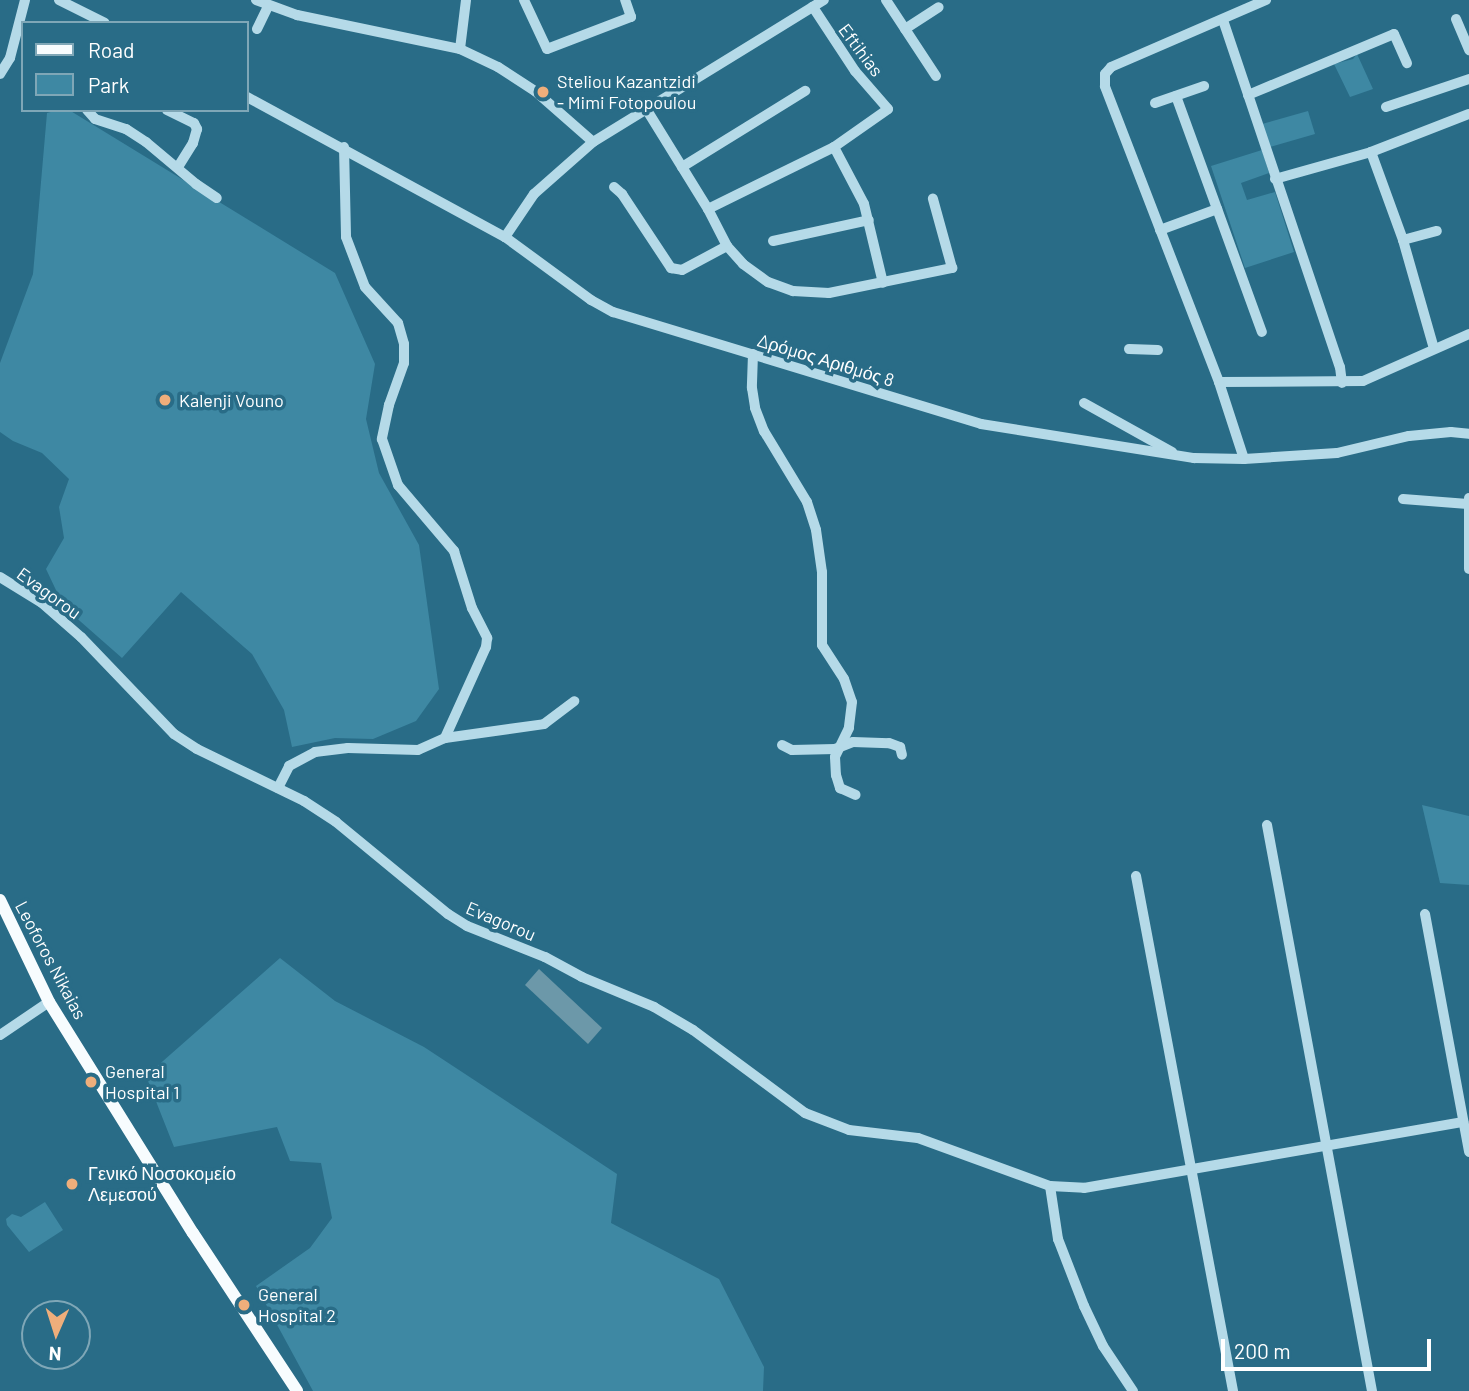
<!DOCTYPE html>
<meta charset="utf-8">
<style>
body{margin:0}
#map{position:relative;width:1469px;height:1391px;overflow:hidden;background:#296c87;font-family:Barlow,sans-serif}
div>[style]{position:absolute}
.green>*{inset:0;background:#3e88a3}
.water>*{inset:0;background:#6c98a9}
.minor>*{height:10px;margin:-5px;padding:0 5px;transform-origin:5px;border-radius:5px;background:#b5dae8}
.major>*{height:12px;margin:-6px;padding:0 6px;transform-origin:6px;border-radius:6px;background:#f7fcfe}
.dots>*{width:19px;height:19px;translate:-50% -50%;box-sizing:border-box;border:4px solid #296c87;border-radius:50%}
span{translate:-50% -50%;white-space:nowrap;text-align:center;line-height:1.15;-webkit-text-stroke:7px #296c87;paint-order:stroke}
.street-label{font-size:18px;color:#fff}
.poi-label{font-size:18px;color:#fff}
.left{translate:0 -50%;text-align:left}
.legend{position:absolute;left:21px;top:21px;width:228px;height:91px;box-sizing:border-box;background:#296c87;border:2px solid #7fa7b7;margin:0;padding:9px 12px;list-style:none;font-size:21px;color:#fff}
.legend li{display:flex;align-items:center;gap:14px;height:35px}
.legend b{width:35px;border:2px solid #7fa7b7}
.north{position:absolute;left:21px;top:1300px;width:70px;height:70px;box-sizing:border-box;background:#296c87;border:2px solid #7fa7b7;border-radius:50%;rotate:183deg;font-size:19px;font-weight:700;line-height:28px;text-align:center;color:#fff}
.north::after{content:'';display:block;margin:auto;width:24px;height:32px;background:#efae7b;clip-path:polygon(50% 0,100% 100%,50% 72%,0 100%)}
.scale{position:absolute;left:1221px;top:1339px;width:210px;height:32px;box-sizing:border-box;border:4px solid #fff;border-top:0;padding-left:9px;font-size:21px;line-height:24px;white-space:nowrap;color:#fff;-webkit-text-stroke:5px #296c87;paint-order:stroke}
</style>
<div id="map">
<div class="green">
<div style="clip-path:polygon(1357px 54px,1373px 89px,1350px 97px,1334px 64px,1353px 59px)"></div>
<div style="clip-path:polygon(58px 110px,69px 110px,335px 273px,375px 364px,366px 419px,379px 473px,419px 545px,439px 689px,416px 721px,373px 739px,335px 738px,292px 747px,284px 710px,252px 654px,181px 592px,122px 658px,64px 607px,46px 569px,64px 538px,59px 507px,69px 479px,42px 453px,13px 441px,0 432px,0 363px,33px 274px,47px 113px)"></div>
<div style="clip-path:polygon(1308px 111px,1315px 134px,1270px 147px,1262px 124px)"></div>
<div style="clip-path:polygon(1262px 150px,1269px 173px,1241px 183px,1247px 200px,1275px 192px,1294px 252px,1245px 268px,1211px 166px)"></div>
<div style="clip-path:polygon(1422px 805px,1469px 816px,1469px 885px,1440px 883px)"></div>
<div style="clip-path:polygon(280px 958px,335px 1001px,424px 1047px,617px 1174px,611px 1223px,719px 1279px,764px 1367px,763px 1391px,313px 1391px,256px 1286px,310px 1248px,332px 1218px,321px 1163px,290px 1161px,277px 1127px,174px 1147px,146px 1076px)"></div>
<div style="clip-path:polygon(45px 1202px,63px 1230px,29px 1252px,7px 1225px,6px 1219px,12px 1214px,21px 1217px)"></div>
</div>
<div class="water">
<div style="clip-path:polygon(539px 969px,602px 1028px,588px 1044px,525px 985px)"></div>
</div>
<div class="minor">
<div style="left:59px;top:0;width:51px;rotate:26.6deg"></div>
<div style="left:256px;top:0;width:44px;rotate:20.1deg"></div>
<div style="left:297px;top:15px;width:167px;rotate:11.8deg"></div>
<div style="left:460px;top:49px;width:42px;rotate:25.3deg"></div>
<div style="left:498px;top:67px;width:44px;rotate:33deg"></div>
<div style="left:535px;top:91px;width:77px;rotate:41.3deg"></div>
<div style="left:524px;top:0;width:54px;rotate:64.9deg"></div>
<div style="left:547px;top:49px;width:90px;rotate:-20.9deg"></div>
<div style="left:631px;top:17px;width:18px;rotate:-109deg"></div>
<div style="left:886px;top:0;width:91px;rotate:56.7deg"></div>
<div style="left:1456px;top:19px;width:34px;rotate:67deg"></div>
<div style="left:1223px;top:20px;width:366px;rotate:71.4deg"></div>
<div style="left:1340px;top:367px;width:16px;rotate:83deg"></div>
<div style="left:257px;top:29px;width:25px;rotate:-64deg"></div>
<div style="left:905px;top:29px;width:40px;rotate:-32.9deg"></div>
<div style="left:460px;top:49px;width:49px;rotate:-83deg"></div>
<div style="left:0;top:74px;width:19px;rotate:-58deg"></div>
<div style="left:10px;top:58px;width:60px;rotate:-75.5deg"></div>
<div style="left:1248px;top:95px;width:158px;rotate:-22.7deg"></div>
<div style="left:1394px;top:34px;width:32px;rotate:66deg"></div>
<div style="left:1176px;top:96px;width:251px;rotate:70deg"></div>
<div style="left:247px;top:97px;width:294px;rotate:28.5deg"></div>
<div style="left:505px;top:237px;width:107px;rotate:36.2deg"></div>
<div style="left:591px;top:300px;width:25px;rotate:29deg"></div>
<div style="left:613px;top:312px;width:385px;rotate:16.9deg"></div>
<div style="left:981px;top:424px;width:216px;rotate:9.1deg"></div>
<div style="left:1194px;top:458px;width:50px;rotate:1.1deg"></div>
<div style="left:1244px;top:459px;width:93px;rotate:-3.7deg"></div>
<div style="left:1337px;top:453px;width:74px;rotate:-13.3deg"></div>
<div style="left:1409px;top:436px;width:42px;rotate:-5.4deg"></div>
<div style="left:1451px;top:432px;width:18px;rotate:6deg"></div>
<div style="left:1155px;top:103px;width:52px;rotate:-19.1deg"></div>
<div style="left:645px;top:107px;width:120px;rotate:58.3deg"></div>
<div style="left:708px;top:209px;width:42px;rotate:62.8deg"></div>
<div style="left:727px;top:246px;width:24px;rotate:48deg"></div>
<div style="left:743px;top:264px;width:31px;rotate:36deg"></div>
<div style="left:768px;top:282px;width:27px;rotate:20deg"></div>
<div style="left:793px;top:291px;width:36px;rotate:3deg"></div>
<div style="left:829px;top:293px;width:126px;rotate:-11.5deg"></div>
<div style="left:952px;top:268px;width:72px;rotate:-105.4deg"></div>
<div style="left:1386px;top:107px;width:88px;rotate:-18.6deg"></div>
<div style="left:87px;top:110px;width:12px;rotate:48deg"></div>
<div style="left:95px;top:119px;width:33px;rotate:18deg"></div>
<div style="left:126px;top:129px;width:24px;rotate:33deg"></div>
<div style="left:146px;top:142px;width:65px;rotate:40deg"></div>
<div style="left:196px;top:184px;width:25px;rotate:34deg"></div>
<div style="left:167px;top:110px;width:30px;rotate:26deg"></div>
<div style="left:194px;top:123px;width:7px;rotate:63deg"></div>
<div style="left:197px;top:129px;width:15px;rotate:106deg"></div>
<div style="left:193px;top:143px;width:28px;rotate:122deg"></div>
<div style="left:344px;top:147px;width:90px;rotate:88.7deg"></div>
<div style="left:346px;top:237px;width:53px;rotate:69.2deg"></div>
<div style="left:365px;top:287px;width:49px;rotate:47.5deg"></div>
<div style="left:398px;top:323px;width:22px;rotate:74deg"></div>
<div style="left:404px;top:344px;width:19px;rotate:90deg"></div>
<div style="left:404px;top:363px;width:45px;rotate:109.7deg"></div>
<div style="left:389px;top:405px;width:35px;rotate:102deg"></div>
<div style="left:382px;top:439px;width:49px;rotate:70.8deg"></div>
<div style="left:398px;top:485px;width:87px;rotate:49.7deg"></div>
<div style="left:454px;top:551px;width:60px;rotate:72.5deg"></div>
<div style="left:472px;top:608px;width:34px;rotate:63deg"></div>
<div style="left:487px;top:638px;width:9px;rotate:96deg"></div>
<div style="left:486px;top:647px;width:100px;rotate:114.3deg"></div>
<div style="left:834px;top:147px;width:64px;rotate:62.2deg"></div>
<div style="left:864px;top:204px;width:81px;rotate:76.5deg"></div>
<div style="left:1371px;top:152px;width:94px;rotate:70deg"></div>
<div style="left:1403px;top:240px;width:113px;rotate:74.1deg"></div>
<div style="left:682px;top:167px;width:145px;rotate:-31.7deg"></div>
<div style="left:1275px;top:179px;width:100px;rotate:-15.7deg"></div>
<div style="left:1371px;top:152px;width:105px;rotate:-21.2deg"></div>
<div style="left:614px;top:187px;width:11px;rotate:41deg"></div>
<div style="left:622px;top:194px;width:89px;rotate:56.5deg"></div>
<div style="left:671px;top:268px;width:11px;rotate:10deg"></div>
<div style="left:682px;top:270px;width:51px;rotate:-28.1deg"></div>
<div style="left:708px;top:209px;width:140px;rotate:-26.2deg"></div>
<div style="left:834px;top:147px;width:66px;rotate:-35.1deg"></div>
<div style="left:888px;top:109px;width:50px;rotate:-131deg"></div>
<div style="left:855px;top:71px;width:77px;rotate:-123.3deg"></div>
<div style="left:1160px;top:230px;width:61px;rotate:-20.2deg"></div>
<div style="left:505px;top:237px;width:52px;rotate:-56deg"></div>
<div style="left:534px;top:194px;width:79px;rotate:-41.4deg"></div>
<div style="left:593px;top:142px;width:271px;rotate:-31.6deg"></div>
<div style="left:1403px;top:240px;width:35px;rotate:-15deg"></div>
<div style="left:773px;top:241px;width:98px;rotate:-12.3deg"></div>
<div style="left:1129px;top:349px;width:29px;rotate:2deg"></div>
<div style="left:753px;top:354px;width:34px;rotate:92deg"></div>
<div style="left:752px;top:388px;width:20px;rotate:81deg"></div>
<div style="left:755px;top:408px;width:25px;rotate:69deg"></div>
<div style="left:764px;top:431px;width:83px;rotate:58.8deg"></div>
<div style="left:807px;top:502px;width:29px;rotate:72deg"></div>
<div style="left:816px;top:530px;width:42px;rotate:81.9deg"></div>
<div style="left:822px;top:572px;width:73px;rotate:90deg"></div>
<div style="left:822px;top:645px;width:40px;rotate:57.1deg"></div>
<div style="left:844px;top:679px;width:24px;rotate:71deg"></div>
<div style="left:852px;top:702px;width:26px;rotate:97deg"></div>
<div style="left:849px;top:728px;width:32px;rotate:116deg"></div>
<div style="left:835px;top:757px;width:18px;rotate:87deg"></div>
<div style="left:836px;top:775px;width:14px;rotate:73deg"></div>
<div style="left:840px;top:788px;width:17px;rotate:24deg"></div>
<div style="left:1219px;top:382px;width:144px;rotate:-0.4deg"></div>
<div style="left:1363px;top:381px;width:116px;rotate:-23.9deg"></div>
<div style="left:1084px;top:403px;width:101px;rotate:29.1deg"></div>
<div style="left:1244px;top:459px;width:81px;rotate:-108deg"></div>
<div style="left:1219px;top:382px;width:317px;rotate:-111.1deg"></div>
<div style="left:1105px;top:86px;width:12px;rotate:-90deg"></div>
<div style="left:1105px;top:74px;width:9px;rotate:-49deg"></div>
<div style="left:1111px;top:67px;width:169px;rotate:-23.4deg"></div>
<div style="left:1469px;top:498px;width:71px;rotate:90deg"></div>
<div style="left:1403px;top:499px;width:65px;rotate:4.4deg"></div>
<div style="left:0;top:577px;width:49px;rotate:31.8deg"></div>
<div style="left:42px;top:603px;width:52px;rotate:41.1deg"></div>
<div style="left:81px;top:637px;width:134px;rotate:46.2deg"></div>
<div style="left:174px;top:734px;width:27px;rotate:33deg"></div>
<div style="left:197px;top:749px;width:119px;rotate:25.9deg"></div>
<div style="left:304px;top:801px;width:38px;rotate:33deg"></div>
<div style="left:336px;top:822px;width:145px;rotate:39.4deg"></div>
<div style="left:448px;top:914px;width:22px;rotate:32deg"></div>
<div style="left:467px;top:926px;width:84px;rotate:21.7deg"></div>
<div style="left:545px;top:957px;width:42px;rotate:28.4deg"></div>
<div style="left:582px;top:977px;width:78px;rotate:22.6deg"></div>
<div style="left:654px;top:1007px;width:45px;rotate:30.5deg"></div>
<div style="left:693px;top:1030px;width:139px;rotate:36.5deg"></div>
<div style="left:805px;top:1113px;width:47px;rotate:21.1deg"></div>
<div style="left:849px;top:1130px;width:69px;rotate:6.6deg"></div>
<div style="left:918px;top:1138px;width:140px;rotate:20deg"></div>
<div style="left:1050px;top:1186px;width:34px;rotate:3deg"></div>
<div style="left:1084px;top:1188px;width:385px;rotate:-9.9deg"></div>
<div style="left:782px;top:745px;width:11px;rotate:27deg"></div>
<div style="left:792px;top:750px;width:43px;rotate:-1.3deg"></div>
<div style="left:835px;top:749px;width:19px;rotate:-21deg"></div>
<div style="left:853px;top:742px;width:36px;rotate:2deg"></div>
<div style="left:889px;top:743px;width:12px;rotate:20deg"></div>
<div style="left:900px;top:747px;width:8px;rotate:76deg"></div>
<div style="left:278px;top:788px;width:25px;rotate:-63deg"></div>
<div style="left:289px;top:766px;width:30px;rotate:-28deg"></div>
<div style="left:315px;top:752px;width:33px;rotate:-7deg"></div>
<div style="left:348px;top:748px;width:70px;rotate:1.6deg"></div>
<div style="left:418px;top:750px;width:30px;rotate:-24deg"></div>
<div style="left:445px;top:738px;width:100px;rotate:-8deg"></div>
<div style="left:544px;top:724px;width:38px;rotate:-37deg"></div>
<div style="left:1267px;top:825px;width:576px;rotate:79.49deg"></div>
<div style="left:1136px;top:876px;width:524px;rotate:79.33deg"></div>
<div style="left:1425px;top:914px;width:242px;rotate:79.5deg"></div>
<div style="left:0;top:1035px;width:59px;rotate:-34deg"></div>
<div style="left:1050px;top:1186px;width:54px;rotate:81.4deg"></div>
<div style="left:1058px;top:1239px;width:72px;rotate:68.8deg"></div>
<div style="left:1084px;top:1306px;width:44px;rotate:64.6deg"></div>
<div style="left:1103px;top:1346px;width:54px;rotate:56.3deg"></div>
</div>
<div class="major">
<div style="left:0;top:900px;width:113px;rotate:64.3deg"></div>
<div style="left:49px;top:1002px;width:272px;rotate:58.1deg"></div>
<div style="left:193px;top:1233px;width:189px;rotate:56.6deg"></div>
</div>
<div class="dots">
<div style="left:543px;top:92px;background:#efae7b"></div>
<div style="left:165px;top:400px;background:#efae7b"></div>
<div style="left:91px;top:1082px;background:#efae7b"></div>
<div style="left:72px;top:1184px;background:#efae7b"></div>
<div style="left:244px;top:1305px;background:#efae7b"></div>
</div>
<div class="street-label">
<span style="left:861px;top:50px;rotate:53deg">Eftihias</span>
<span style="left:826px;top:360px;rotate:17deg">Δρόμος Αριθμός 8</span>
<span style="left:49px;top:593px;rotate:36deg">Evagorou</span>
<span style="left:501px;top:921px;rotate:23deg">Evagorou</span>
<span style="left:51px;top:960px;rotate:62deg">Leoforos Nikaias</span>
</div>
<div class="poi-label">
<span class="left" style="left:557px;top:92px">Steliou Kazantzidi<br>- Mimi Fotopoulou</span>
<span class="left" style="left:179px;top:400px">Kalenji Vouno</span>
<span class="left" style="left:105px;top:1082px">General<br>Hospital 1</span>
<span class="left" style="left:88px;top:1184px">Γενικό Νοσοκομείο<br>Λεμεσού</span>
<span class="left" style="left:258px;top:1305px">General<br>Hospital 2</span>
</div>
<ul class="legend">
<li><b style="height:9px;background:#f7fcfe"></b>Road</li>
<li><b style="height:19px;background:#3e88a3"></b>Park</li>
</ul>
<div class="north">N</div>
<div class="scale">200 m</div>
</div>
